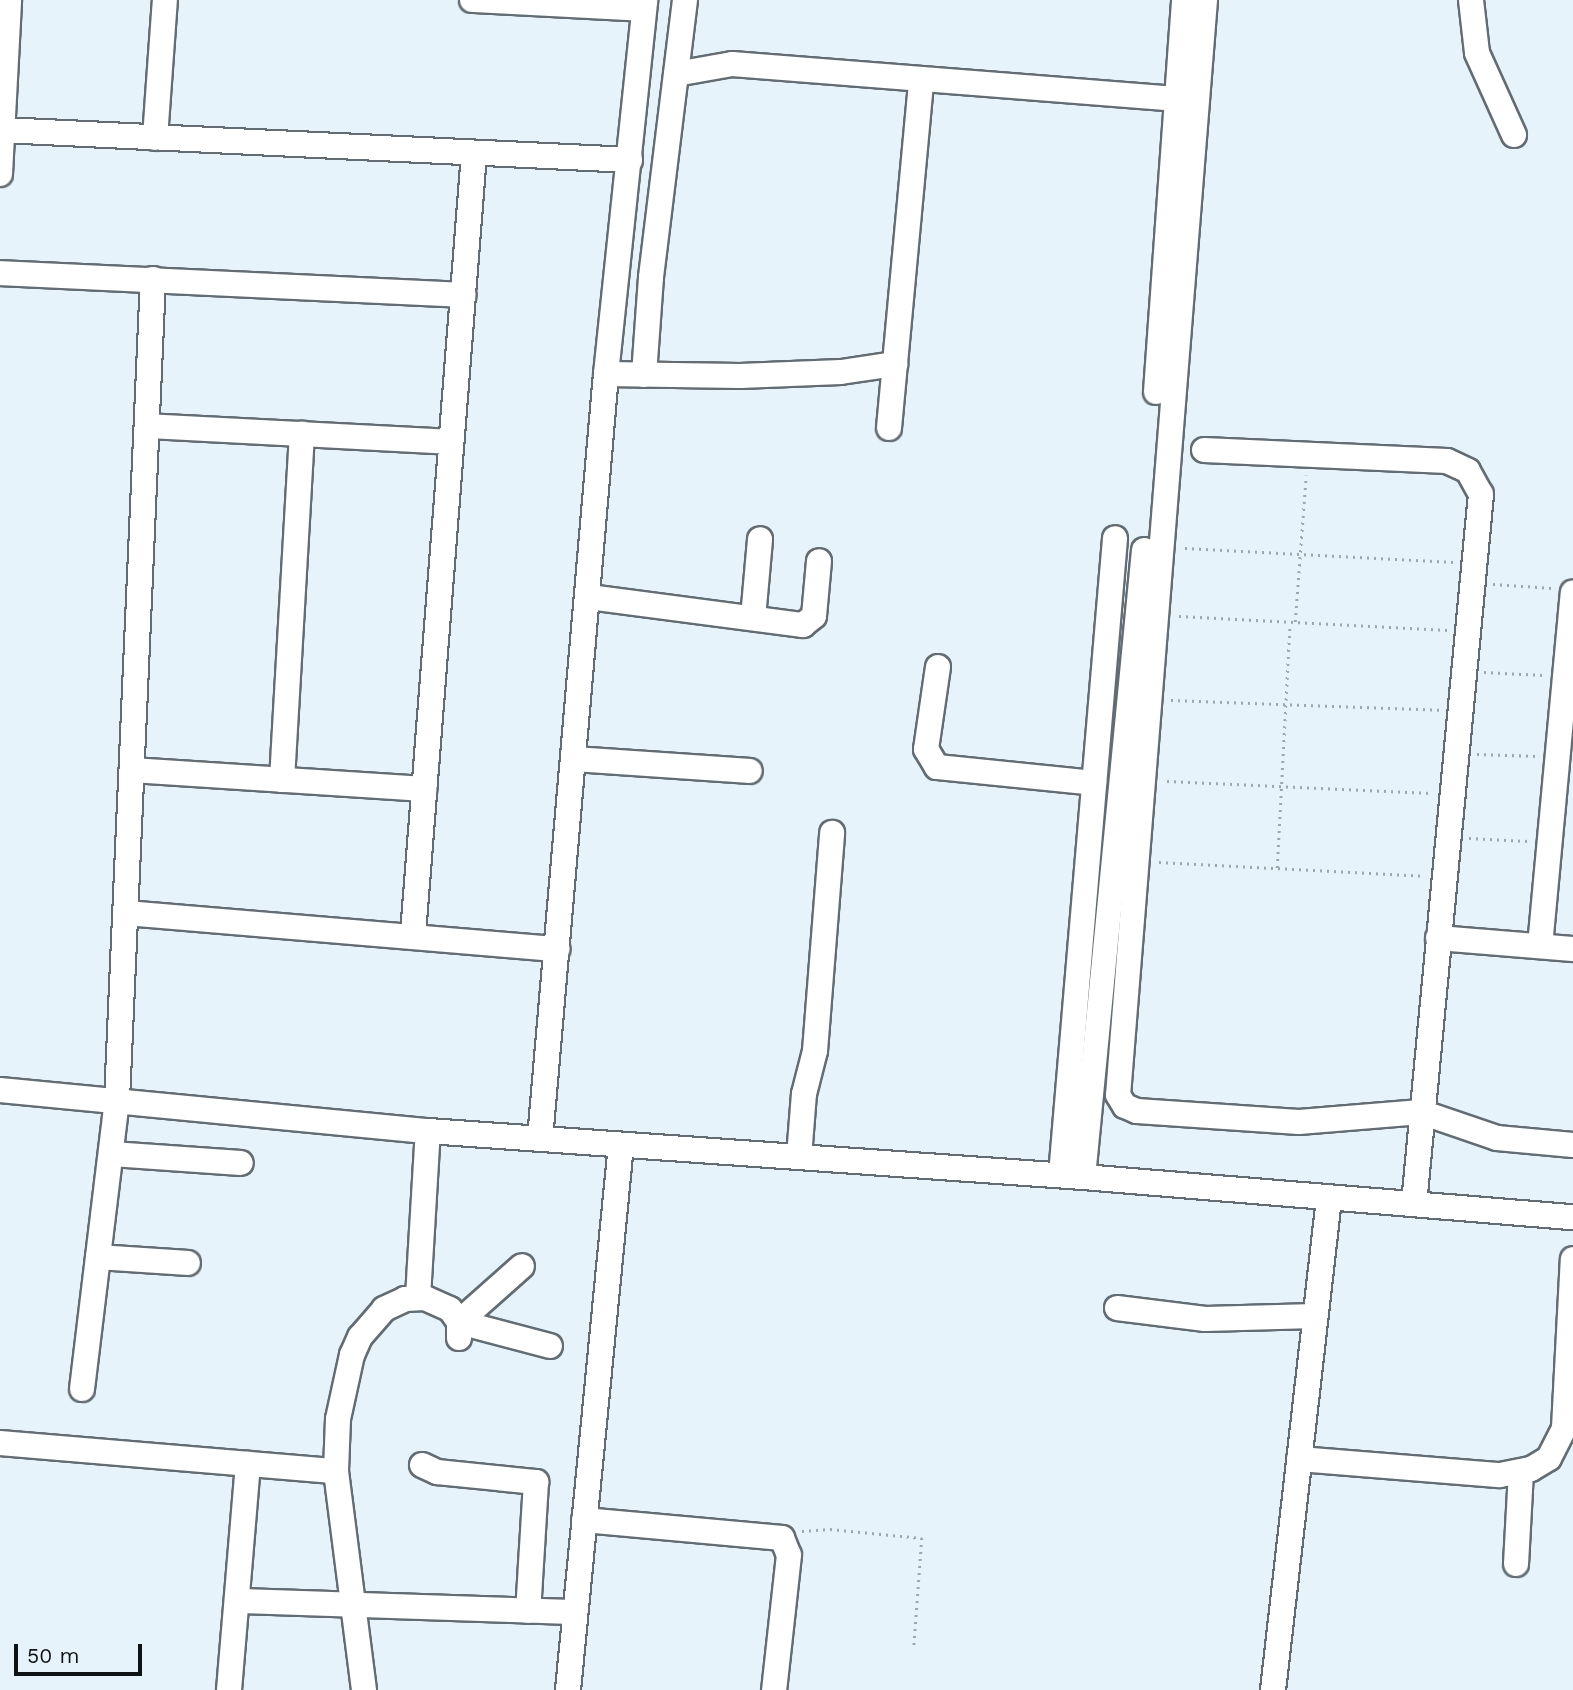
<!DOCTYPE html>
<style>
body{margin:0}
#map{position:relative;width:1573px;height:1690px;overflow:hidden;background:#e7f3fa;font-family:"Work Sans",sans-serif}
div>[style]{position:absolute}
.path>*{height:2.5px;margin-top:-1.25px;transform-origin:0;background:repeating-linear-gradient(90deg,#9ea7ac 0 2px,transparent 0 7px)}
.roads{filter:drop-shadow(2px 0 #626c72) drop-shadow(-2px 0 #626c72) drop-shadow(0 2px #626c72) drop-shadow(0 -2px #626c72)}
.minor>*{height:24px;margin:-12px;padding:0 12px;transform-origin:12px;border-radius:12px;background:#fff}
span{translate:-50% -50%;white-space:nowrap;text-align:center;line-height:1.15;-webkit-text-stroke:7px #e7f3fa;paint-order:stroke}
.scale{position:absolute;left:14px;top:1644px;width:128px;height:32px;box-sizing:border-box;border:4px solid #0f1315;border-top:0;padding-left:9px;font-size:21px;line-height:24px;white-space:nowrap;color:#0f1315;-webkit-text-stroke:5px #e7f3fa;paint-order:stroke}
</style>
<div id="map">
<div class="path">
<div style="left:1185px;top:548px;width:269px;rotate:3deg"></div>
<div style="left:1493px;top:584px;width:59px;rotate:3.9deg"></div>
<div style="left:1179px;top:616px;width:269px;rotate:3deg"></div>
<div style="left:1295px;top:622px;width:147px;rotate:-85.7deg"></div>
<div style="left:1484px;top:672px;width:60px;rotate:2.9deg"></div>
<div style="left:1171px;top:700px;width:269px;rotate:2.1deg"></div>
<div style="left:1477px;top:754px;width:60px;rotate:1.9deg"></div>
<div style="left:1167px;top:781px;width:264px;rotate:2.6deg"></div>
<div style="left:1469px;top:838px;width:60px;rotate:2.9deg"></div>
<div style="left:1159px;top:862px;width:264px;rotate:3deg"></div>
<div style="left:1277px;top:868px;width:244px;rotate:-87deg"></div>
<div style="left:802px;top:1531px;width:28px;rotate:-4deg"></div>
<div style="left:830px;top:1529px;width:92px;rotate:5.6deg"></div>
<div style="left:922px;top:1538px;width:109px;rotate:94.2deg"></div>
</div>
<div class="roads">
<div class="minor">
<div style="left:472px;top:0;width:172px;rotate:3deg"></div>
<div style="left:1205px;top:0;width:1098px;rotate:94.54deg"></div>
<div style="left:1118px;top:1095px;width:13px;rotate:58deg"></div>
<div style="left:1125px;top:1106px;width:13px;rotate:23deg"></div>
<div style="left:1137px;top:1111px;width:162px;rotate:3.9deg"></div>
<div style="left:1299px;top:1122px;width:122px;rotate:-4.7deg"></div>
<div style="left:1421px;top:1112px;width:80px;rotate:18.9deg"></div>
<div style="left:1497px;top:1138px;width:76px;rotate:5.3deg"></div>
<div style="left:1471px;top:0;width:53px;rotate:83.5deg"></div>
<div style="left:1477px;top:53px;width:90px;rotate:65.7deg"></div>
<div style="left:676px;top:74px;width:57px;rotate:-10.1deg"></div>
<div style="left:732px;top:64px;width:446px;rotate:4.5deg"></div>
<div style="left:2px;top:130px;width:629px;rotate:2.73deg"></div>
<div style="left:155px;top:138px;width:138px;rotate:-85.9deg"></div>
<div style="left:0;top:174px;width:174px;rotate:-87deg"></div>
<div style="left:0;top:273px;width:464px;rotate:2.7deg"></div>
<div style="left:606px;top:374px;width:134px;rotate:0.9deg"></div>
<div style="left:740px;top:376px;width:101px;rotate:-2.3deg"></div>
<div style="left:841px;top:372px;width:55px;rotate:-8.4deg"></div>
<div style="left:644px;top:375px;width:98px;rotate:-85.9deg"></div>
<div style="left:651px;top:277px;width:279px;rotate:-83deg"></div>
<div style="left:1156px;top:392px;width:393px;rotate:-85.9deg"></div>
<div style="left:147px;top:426px;width:304px;rotate:3deg"></div>
<div style="left:889px;top:428px;width:348px;rotate:-84.7deg"></div>
<div style="left:1204px;top:450px;width:243px;rotate:2.6deg"></div>
<div style="left:1447px;top:461px;width:23px;rotate:25deg"></div>
<div style="left:1468px;top:471px;width:26px;rotate:61deg"></div>
<div style="left:1481px;top:494px;width:713px;rotate:95.39deg"></div>
<div style="left:589px;top:597px;width:216px;rotate:7.5deg"></div>
<div style="left:803px;top:625px;width:14px;rotate:-39deg"></div>
<div style="left:814px;top:616px;width:55px;rotate:-84.8deg"></div>
<div style="left:753px;top:618px;width:79px;rotate:-84.9deg"></div>
<div style="left:938px;top:667px;width:83px;rotate:98.3deg"></div>
<div style="left:926px;top:749px;width:21px;rotate:59deg"></div>
<div style="left:937px;top:767px;width:158px;rotate:5.8deg"></div>
<div style="left:575px;top:759px;width:175px;rotate:3.9deg"></div>
<div style="left:132px;top:770px;width:293px;rotate:3.7deg"></div>
<div style="left:282px;top:780px;width:347px;rotate:-86.7deg"></div>
<div style="left:126px;top:913px;width:433px;rotate:4.8deg"></div>
<div style="left:413px;top:934px;width:783px;rotate:-85.53deg"></div>
<div style="left:1438px;top:938px;width:135px;rotate:4.7deg"></div>
<div style="left:1540px;top:946px;width:355px;rotate:-84.7deg"></div>
<div style="left:0;top:1090px;width:430px;rotate:5.5deg"></div>
<div style="left:428px;top:1131px;width:657px;rotate:4.02deg"></div>
<div style="left:1083px;top:1177px;width:492px;rotate:4.7deg"></div>
<div style="left:540px;top:1139px;width:768px;rotate:-85.07deg"></div>
<div style="left:606px;top:374px;width:376px;rotate:-84deg"></div>
<div style="left:112px;top:1154px;width:129px;rotate:4deg"></div>
<div style="left:799px;top:1157px;width:63px;rotate:-85.5deg"></div>
<div style="left:804px;top:1094px;width:44px;rotate:-75.7deg"></div>
<div style="left:815px;top:1051px;width:219px;rotate:-85.5deg"></div>
<div style="left:1061px;top:1175px;width:639px;rotate:-85.15deg"></div>
<div style="left:1083px;top:1177px;width:630px;rotate:-84.44deg"></div>
<div style="left:98px;top:1257px;width:90px;rotate:3.8deg"></div>
<div style="left:418px;top:1297px;width:166px;rotate:-86.6deg"></div>
<div style="left:1117px;top:1308px;width:89px;rotate:7.1deg"></div>
<div style="left:1205px;top:1319px;width:110px;rotate:-1.6deg"></div>
<div style="left:459px;top:1322px;width:94px;rotate:14.8deg"></div>
<div style="left:459px;top:1322px;width:84px;rotate:-41.6deg"></div>
<div style="left:82px;top:1389px;width:291px;rotate:-83.1deg"></div>
<div style="left:117px;top:1100px;width:822px;rotate:-87.49deg"></div>
<div style="left:0;top:1443px;width:337px;rotate:4.8deg"></div>
<div style="left:1299px;top:1459px;width:202px;rotate:4.6deg"></div>
<div style="left:1500px;top:1475px;width:32px;rotate:-11deg"></div>
<div style="left:1531px;top:1469px;width:21px;rotate:-31deg"></div>
<div style="left:1549px;top:1458px;width:34px;rotate:-63deg"></div>
<div style="left:1564px;top:1428px;width:169px;rotate:-87deg"></div>
<div style="left:422px;top:1465px;width:17px;rotate:25deg"></div>
<div style="left:437px;top:1472px;width:100px;rotate:5.8deg"></div>
<div style="left:536px;top:1482px;width:129px;rotate:93.5deg"></div>
<div style="left:584px;top:1520px;width:199px;rotate:5.2deg"></div>
<div style="left:782px;top:1538px;width:18px;rotate:68deg"></div>
<div style="left:789px;top:1555px;width:136px;rotate:96.3deg"></div>
<div style="left:1516px;top:1564px;width:92px;rotate:-86.9deg"></div>
<div style="left:238px;top:1601px;width:337px;rotate:1.9deg"></div>
<div style="left:229px;top:1690px;width:227px;rotate:-85.2deg"></div>
<div style="left:364px;top:1690px;width:221px;rotate:-97.3deg"></div>
<div style="left:336px;top:1471px;width:52px;rotate:-87.8deg"></div>
<div style="left:338px;top:1419px;width:66px;rotate:-77.7deg"></div>
<div style="left:352px;top:1355px;width:20px;rotate:-66deg"></div>
<div style="left:360px;top:1337px;width:37px;rotate:-49deg"></div>
<div style="left:384px;top:1309px;width:23px;rotate:-25deg"></div>
<div style="left:405px;top:1299px;width:20px;rotate:-3deg"></div>
<div style="left:425px;top:1298px;width:27px;rotate:24deg"></div>
<div style="left:450px;top:1309px;width:16px;rotate:55deg"></div>
<div style="left:459px;top:1322px;width:16px;rotate:90deg"></div>
<div style="left:568px;top:1690px;width:548px;rotate:-84.45deg"></div>
<div style="left:1273px;top:1690px;width:496px;rotate:-83.5deg"></div>
</div>
</div>
<div class="scale">50 m</div>
</div>
